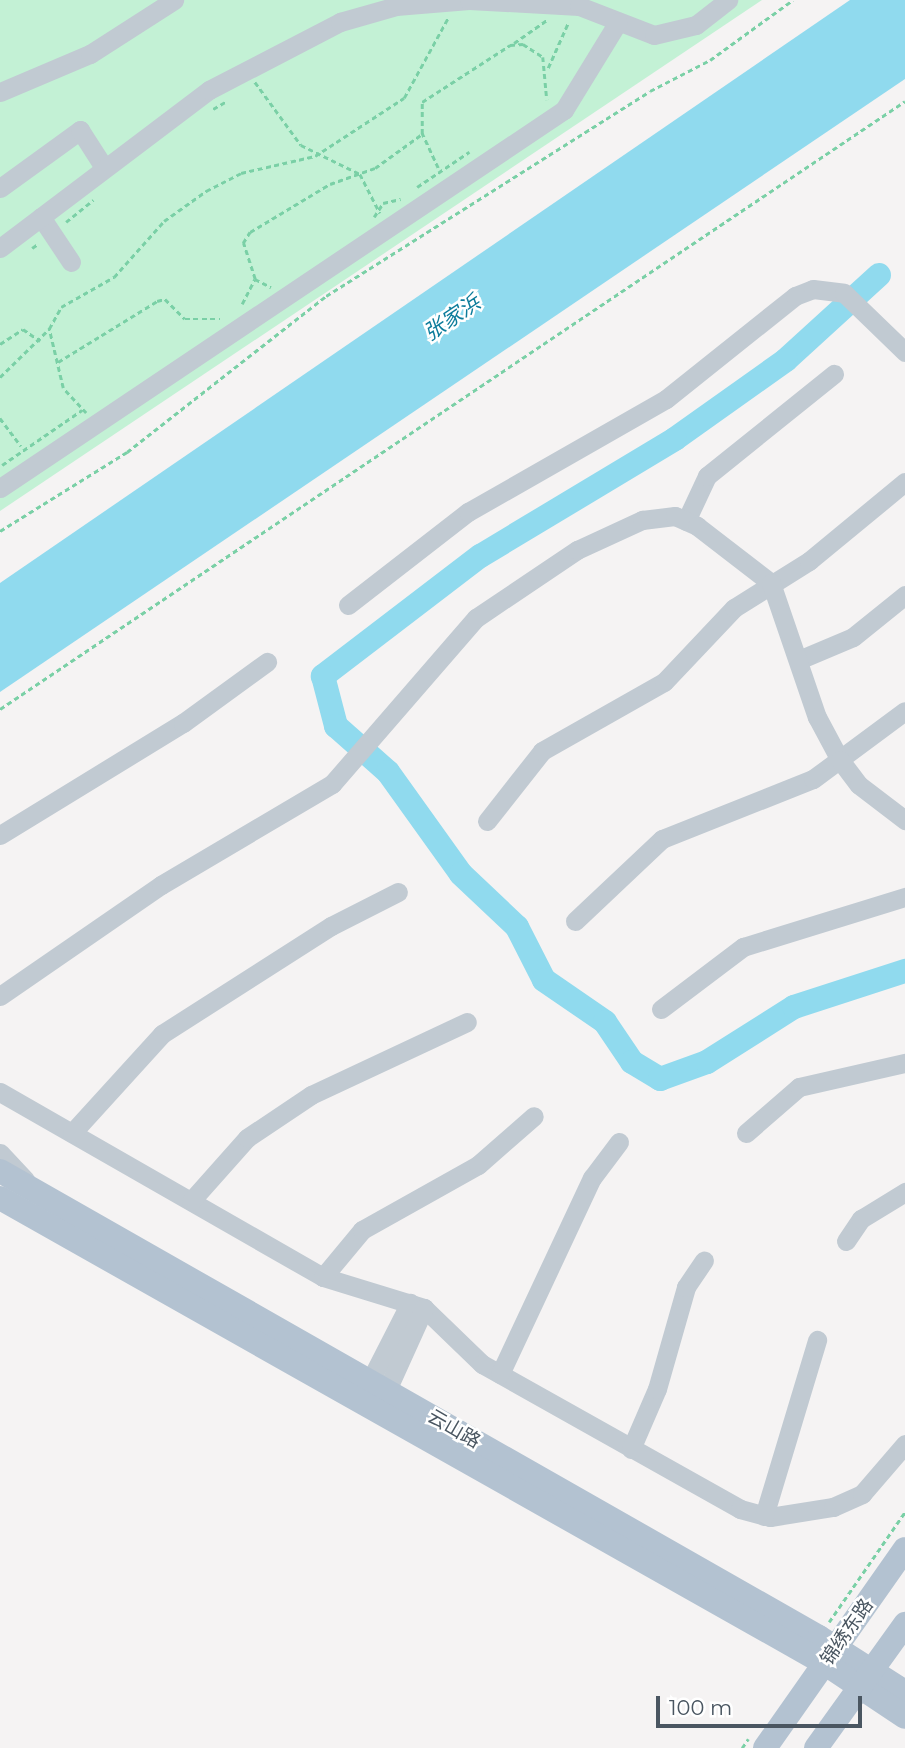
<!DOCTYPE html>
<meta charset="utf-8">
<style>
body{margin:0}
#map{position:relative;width:905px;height:1748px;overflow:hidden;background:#f5f3f3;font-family:Montserrat,"Noto Sans SC",sans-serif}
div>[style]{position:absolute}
.green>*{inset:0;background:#c3f1d5}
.water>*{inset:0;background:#90daee}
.river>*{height:24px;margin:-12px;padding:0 12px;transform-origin:12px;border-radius:12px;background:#90daee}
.path>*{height:2.5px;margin-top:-1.25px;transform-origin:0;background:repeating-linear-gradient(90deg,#7ad0a6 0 5px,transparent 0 8.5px)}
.minor>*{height:19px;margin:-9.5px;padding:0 9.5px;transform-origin:9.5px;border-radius:9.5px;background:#c1cad2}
.major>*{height:24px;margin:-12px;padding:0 12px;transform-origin:12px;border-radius:12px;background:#b3c2d1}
span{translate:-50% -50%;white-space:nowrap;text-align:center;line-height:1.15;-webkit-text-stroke:5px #fff;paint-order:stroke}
.street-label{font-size:19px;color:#4a5661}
.water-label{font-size:21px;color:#0c7c9b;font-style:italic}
.scale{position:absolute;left:656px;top:1696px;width:206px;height:32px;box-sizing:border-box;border:4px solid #4a5661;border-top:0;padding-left:9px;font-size:21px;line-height:24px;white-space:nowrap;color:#4a5661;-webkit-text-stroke:5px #fff;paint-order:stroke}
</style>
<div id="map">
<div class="green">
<div style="clip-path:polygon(0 0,762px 0,0 511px)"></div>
</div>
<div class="water">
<div style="clip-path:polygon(850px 0,905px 0,905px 79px,0 692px,0 583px)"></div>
</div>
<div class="river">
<div style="left:879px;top:275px;width:126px;rotate:137.6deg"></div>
<div style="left:786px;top:360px;width:136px;rotate:144.6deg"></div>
<div style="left:675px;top:439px;width:227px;rotate:149deg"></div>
<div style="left:480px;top:556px;width:198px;rotate:142.6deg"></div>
<div style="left:323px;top:676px;width:52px;rotate:75.4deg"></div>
<div style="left:336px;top:726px;width:69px;rotate:41.5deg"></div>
<div style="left:388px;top:772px;width:125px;rotate:54.4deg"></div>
<div style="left:461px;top:874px;width:77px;rotate:43.4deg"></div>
<div style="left:517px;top:927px;width:59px;rotate:63deg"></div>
<div style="left:544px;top:980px;width:74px;rotate:34.5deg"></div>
<div style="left:605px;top:1022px;width:48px;rotate:56deg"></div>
<div style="left:632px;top:1062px;width:33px;rotate:31deg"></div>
<div style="left:660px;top:1079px;width:50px;rotate:-19.9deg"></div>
<div style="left:707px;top:1062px;width:103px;rotate:-32.3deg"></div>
<div style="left:794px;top:1007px;width:117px;rotate:-18deg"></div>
</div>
<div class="path">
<div style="left:514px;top:43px;width:40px;rotate:-34.9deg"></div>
<div style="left:548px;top:68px;width:49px;rotate:-66deg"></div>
<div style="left:255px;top:82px;width:78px;rotate:53.9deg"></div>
<div style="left:301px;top:145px;width:66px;rotate:26.2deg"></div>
<div style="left:360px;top:174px;width:44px;rotate:62.9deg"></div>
<div style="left:213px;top:109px;width:14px;rotate:-30deg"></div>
<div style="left:438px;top:168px;width:38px;rotate:-115deg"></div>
<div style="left:422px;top:134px;width:32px;rotate:-90deg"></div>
<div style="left:422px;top:102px;width:105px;rotate:-32.9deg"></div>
<div style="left:510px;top:45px;width:13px;rotate:-4deg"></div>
<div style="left:523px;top:44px;width:24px;rotate:33deg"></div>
<div style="left:543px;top:57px;width:43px;rotate:84.7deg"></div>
<div style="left:417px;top:187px;width:63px;rotate:-33.9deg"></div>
<div style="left:374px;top:217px;width:17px;rotate:-57deg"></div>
<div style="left:383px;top:203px;width:18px;rotate:-13deg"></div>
<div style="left:66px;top:222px;width:35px;rotate:-39deg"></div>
<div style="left:32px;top:248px;width:7px;rotate:-34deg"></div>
<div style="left:255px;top:279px;width:18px;rotate:27deg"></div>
<div style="left:242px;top:304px;width:28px;rotate:-63deg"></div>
<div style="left:255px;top:279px;width:38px;rotate:-108deg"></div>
<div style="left:243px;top:243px;width:13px;rotate:-58deg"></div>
<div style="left:250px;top:232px;width:93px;rotate:-31deg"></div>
<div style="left:330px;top:184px;width:48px;rotate:-19.6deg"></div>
<div style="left:375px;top:168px;width:58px;rotate:-35.9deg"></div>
<div style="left:0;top:344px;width:27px;rotate:-33deg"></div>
<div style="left:23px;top:329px;width:21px;rotate:35deg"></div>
<div style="left:58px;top:362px;width:116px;rotate:-31.6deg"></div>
<div style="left:157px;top:301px;width:8px;rotate:-14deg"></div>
<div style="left:165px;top:299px;width:28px;rotate:45deg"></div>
<div style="left:185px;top:319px;width:35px"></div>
<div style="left:0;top:377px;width:69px;rotate:-44.4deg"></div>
<div style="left:86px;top:413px;width:34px;rotate:-133deg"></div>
<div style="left:63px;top:388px;width:61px;rotate:-103.3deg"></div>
<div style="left:49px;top:329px;width:25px;rotate:-61deg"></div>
<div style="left:61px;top:307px;width:61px;rotate:-29.5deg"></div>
<div style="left:114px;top:277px;width:75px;rotate:-48.2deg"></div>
<div style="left:164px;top:221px;width:52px;rotate:-35.5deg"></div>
<div style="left:206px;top:191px;width:39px;rotate:-27deg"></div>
<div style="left:241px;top:173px;width:76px;rotate:-12.9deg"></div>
<div style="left:315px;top:156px;width:106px;rotate:-33.1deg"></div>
<div style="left:404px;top:98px;width:91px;rotate:-61.2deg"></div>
<div style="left:0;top:418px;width:35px;rotate:53deg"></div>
<div style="left:2px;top:465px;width:97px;rotate:-34.5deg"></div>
<div style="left:0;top:531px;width:150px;rotate:-31.9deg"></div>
<div style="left:127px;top:452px;width:253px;rotate:-38.1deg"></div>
<div style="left:326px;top:296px;width:383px;rotate:-32.3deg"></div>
<div style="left:650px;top:91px;width:68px;rotate:-27.3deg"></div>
<div style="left:710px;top:60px;width:102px;rotate:-35.9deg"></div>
<div style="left:0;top:709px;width:1090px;rotate:-33.89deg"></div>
<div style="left:829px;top:1622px;width:134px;rotate:-55.4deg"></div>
<div style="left:742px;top:1748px;width:11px;rotate:-56deg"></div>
</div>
<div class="minor">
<div style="left:0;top:92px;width:98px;rotate:-22.9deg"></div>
<div style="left:90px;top:54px;width:100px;rotate:-32.7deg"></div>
<div style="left:0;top:188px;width:99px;rotate:-35.9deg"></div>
<div style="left:80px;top:130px;width:43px;rotate:57.4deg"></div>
<div style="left:41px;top:217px;width:54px;rotate:56.3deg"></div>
<div style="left:0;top:248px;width:262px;rotate:-37.1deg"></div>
<div style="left:209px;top:90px;width:148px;rotate:-27.4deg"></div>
<div style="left:340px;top:22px;width:58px;rotate:-15.9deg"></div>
<div style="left:396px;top:6px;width:73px;rotate:-4.7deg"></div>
<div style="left:469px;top:0;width:110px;rotate:3.1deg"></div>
<div style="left:579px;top:6px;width:80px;rotate:21.1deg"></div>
<div style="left:654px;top:35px;width:43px;rotate:-13.4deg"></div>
<div style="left:696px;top:25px;width:41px;rotate:-38deg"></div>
<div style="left:0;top:488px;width:679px;rotate:-33.83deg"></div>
<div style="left:564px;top:110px;width:103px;rotate:-58.5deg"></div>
<div style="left:686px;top:521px;width:50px;rotate:-65deg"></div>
<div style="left:707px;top:476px;width:163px;rotate:-38.8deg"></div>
<div style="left:348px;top:605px;width:152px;rotate:-37.8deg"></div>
<div style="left:468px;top:512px;width:228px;rotate:-29.7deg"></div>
<div style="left:666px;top:399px;width:165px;rotate:-38.6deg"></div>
<div style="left:795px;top:296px;width:19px;rotate:-21deg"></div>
<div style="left:813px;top:289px;width:31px;rotate:7deg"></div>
<div style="left:844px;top:293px;width:85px;rotate:44deg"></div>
<div style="left:801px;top:659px;width:56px;rotate:-22.9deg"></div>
<div style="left:853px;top:637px;width:67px;rotate:-38.9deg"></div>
<div style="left:487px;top:821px;width:89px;rotate:-51.8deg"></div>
<div style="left:542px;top:751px;width:140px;rotate:-29.5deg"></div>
<div style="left:664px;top:682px;width:102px;rotate:-46.6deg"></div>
<div style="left:734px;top:608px;width:89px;rotate:-32.1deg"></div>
<div style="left:809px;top:561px;width:124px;rotate:-39.5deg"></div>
<div style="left:0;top:835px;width:215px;rotate:-31.5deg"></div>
<div style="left:183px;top:723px;width:104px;rotate:-36deg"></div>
<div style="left:575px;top:921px;width:120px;rotate:-43.3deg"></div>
<div style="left:662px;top:839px;width:162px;rotate:-21.7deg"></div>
<div style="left:813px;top:779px;width:114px;rotate:-36.5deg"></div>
<div style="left:0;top:996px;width:196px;rotate:-34.6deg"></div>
<div style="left:161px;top:885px;width:199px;rotate:-30.6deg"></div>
<div style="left:332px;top:784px;width:220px;rotate:-49.1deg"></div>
<div style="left:476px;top:618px;width:122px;rotate:-34deg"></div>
<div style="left:577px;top:550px;width:72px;rotate:-24.8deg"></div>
<div style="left:642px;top:520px;width:33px;rotate:-7deg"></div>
<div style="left:675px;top:516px;width:24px;rotate:24deg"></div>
<div style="left:697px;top:526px;width:93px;rotate:37.6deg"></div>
<div style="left:771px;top:583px;width:142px;rotate:71.1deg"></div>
<div style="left:817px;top:717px;width:49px;rotate:61.9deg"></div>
<div style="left:840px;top:760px;width:31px;rotate:53deg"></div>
<div style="left:859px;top:785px;width:58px;rotate:37.3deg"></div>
<div style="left:661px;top:1009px;width:103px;rotate:-37.1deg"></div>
<div style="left:743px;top:947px;width:170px;rotate:-17.2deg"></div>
<div style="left:0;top:1092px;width:372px;rotate:29.8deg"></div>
<div style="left:323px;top:1277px;width:106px;rotate:17.1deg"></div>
<div style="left:424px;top:1308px;width:81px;rotate:44deg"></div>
<div style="left:482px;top:1364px;width:296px;rotate:29.3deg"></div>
<div style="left:740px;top:1509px;width:31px;rotate:15deg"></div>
<div style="left:770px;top:1517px;width:64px;rotate:-9deg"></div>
<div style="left:833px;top:1507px;width:32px;rotate:-24deg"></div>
<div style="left:862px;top:1494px;width:66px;rotate:-49.3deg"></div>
<div style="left:72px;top:1133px;width:134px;rotate:-47.7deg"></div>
<div style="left:162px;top:1034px;width:201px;rotate:-32.6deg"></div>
<div style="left:331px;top:926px;width:75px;rotate:-26.9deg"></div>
<div style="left:746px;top:1133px;width:70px;rotate:-41deg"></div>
<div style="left:799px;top:1087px;width:109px;rotate:-12.8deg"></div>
<div style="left:0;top:1153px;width:37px;rotate:47deg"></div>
<div style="left:191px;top:1201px;width:84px;rotate:-48.4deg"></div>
<div style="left:247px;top:1138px;width:77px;rotate:-33.9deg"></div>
<div style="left:311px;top:1095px;width:172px;rotate:-25.1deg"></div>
<div style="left:846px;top:1241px;width:27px;rotate:-56deg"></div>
<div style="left:861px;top:1219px;width:52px;rotate:-31.5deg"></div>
<div style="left:323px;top:1277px;width:61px;rotate:-50.3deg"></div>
<div style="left:362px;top:1230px;width:133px;rotate:-29.3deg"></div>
<div style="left:478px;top:1165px;width:74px;rotate:-41.2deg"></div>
<div style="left:500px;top:1374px;width:217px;rotate:-64.9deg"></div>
<div style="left:592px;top:1178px;width:45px;rotate:-53.1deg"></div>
<div style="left:370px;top:1381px;width:88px;rotate:-62.9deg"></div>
<div style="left:387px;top:1390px;width:90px;rotate:-65.7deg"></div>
<div style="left:631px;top:1449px;width:65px;rotate:-66.6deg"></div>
<div style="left:657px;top:1389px;width:106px;rotate:-74.1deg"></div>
<div style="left:686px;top:1287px;width:32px;rotate:-56deg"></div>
<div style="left:764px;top:1516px;width:184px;rotate:-73.2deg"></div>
</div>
<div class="major">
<div style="left:0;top:1171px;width:942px;rotate:29.64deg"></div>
<div style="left:819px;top:1637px;width:102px;rotate:32.6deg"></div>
<div style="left:0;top:1198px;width:946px;rotate:29.44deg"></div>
<div style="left:824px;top:1663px;width:97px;rotate:33.7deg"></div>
<div style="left:765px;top:1748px;width:243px;rotate:-54.9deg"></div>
<div style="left:816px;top:1748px;width:153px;rotate:-54.3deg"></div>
</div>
<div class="street-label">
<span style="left:454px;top:1429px;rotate:30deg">云山路</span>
<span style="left:847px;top:1632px;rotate:-55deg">锦绣东路</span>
</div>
<div class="water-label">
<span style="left:452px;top:318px;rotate:-34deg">张家浜</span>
</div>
<div class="scale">100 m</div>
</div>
